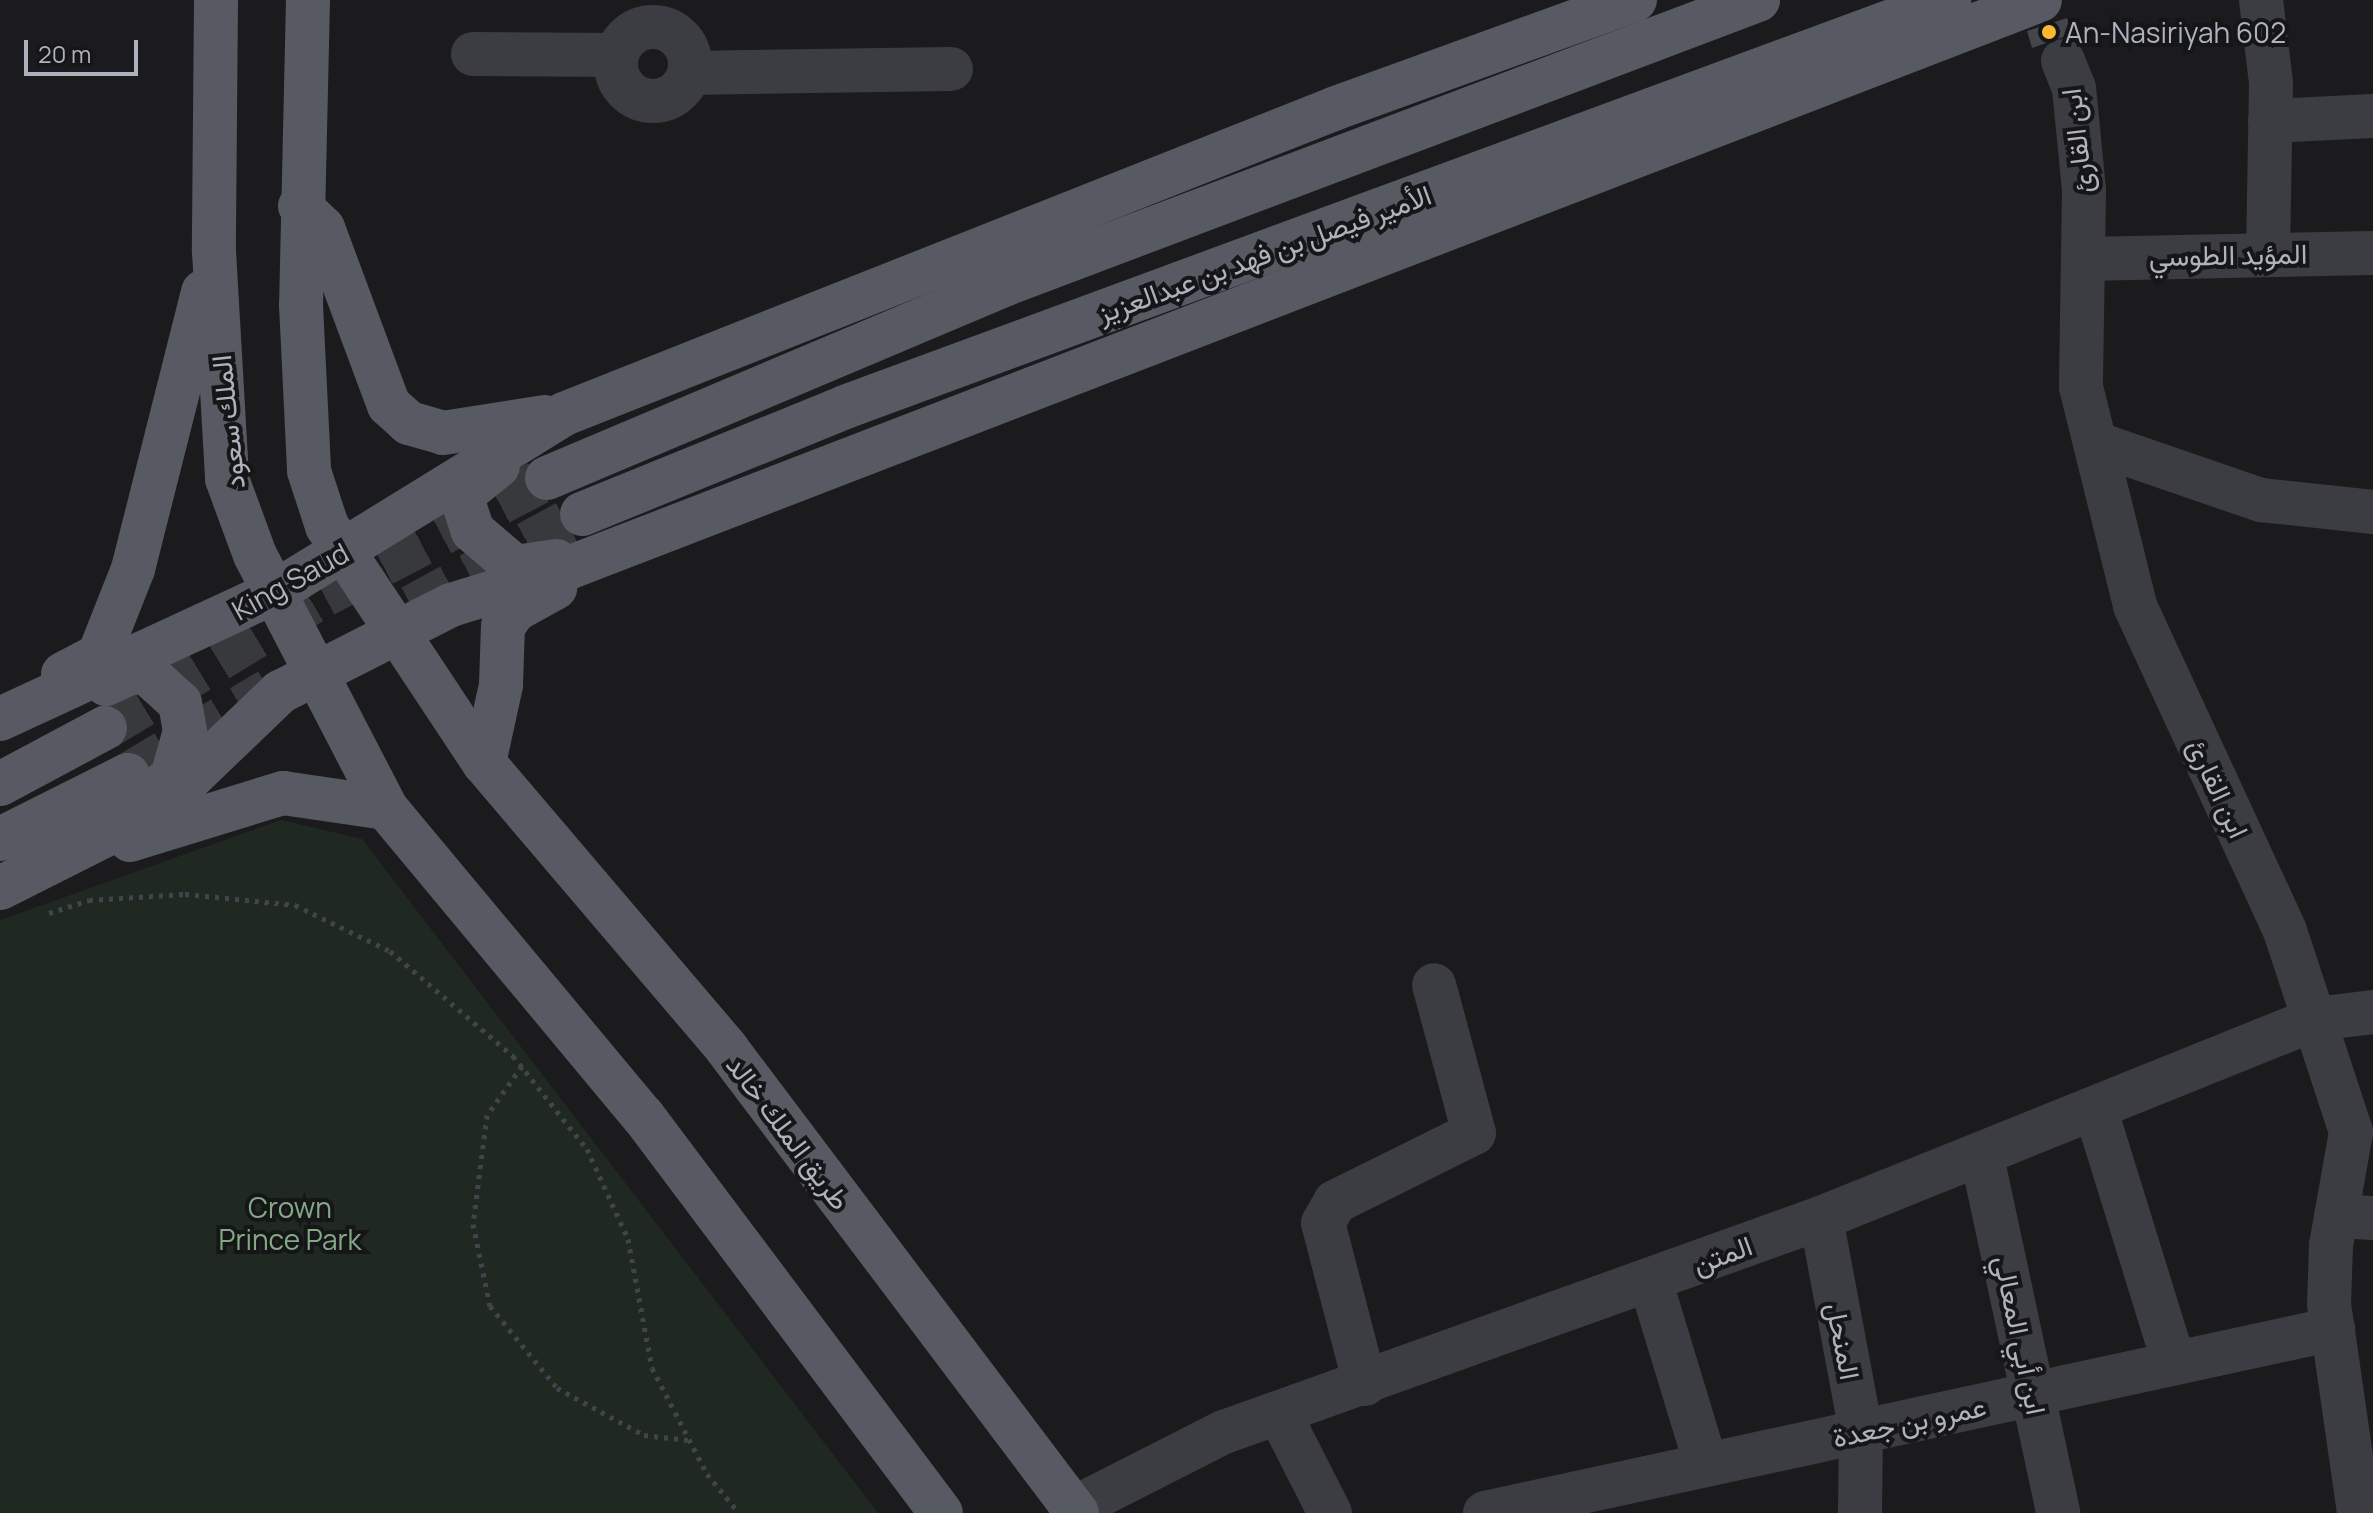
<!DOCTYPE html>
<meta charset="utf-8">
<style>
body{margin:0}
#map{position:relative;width:2373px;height:1513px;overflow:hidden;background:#1b1b1d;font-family:Manrope,Vazirmatn,sans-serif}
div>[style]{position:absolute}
.green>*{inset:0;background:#202921}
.building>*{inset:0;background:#45464a}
.major-tunnel>*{height:44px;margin-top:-22px;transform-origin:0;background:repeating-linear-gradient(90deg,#38393d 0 44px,transparent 0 66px)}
.path>*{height:5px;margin-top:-2.5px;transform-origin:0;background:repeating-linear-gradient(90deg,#41444a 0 4px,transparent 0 10px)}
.minor>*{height:44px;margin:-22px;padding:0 22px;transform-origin:22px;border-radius:22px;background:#3b3d43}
.minor>.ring{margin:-22px;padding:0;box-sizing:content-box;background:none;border:44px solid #3b3d43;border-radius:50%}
.major>*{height:44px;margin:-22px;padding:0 22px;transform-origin:22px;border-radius:22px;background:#575a62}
.dots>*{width:22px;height:22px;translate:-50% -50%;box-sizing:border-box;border:4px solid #161618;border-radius:50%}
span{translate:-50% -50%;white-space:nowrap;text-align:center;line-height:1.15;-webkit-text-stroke:8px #161618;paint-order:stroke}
.poi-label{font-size:28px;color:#adb2bd}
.left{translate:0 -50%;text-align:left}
.street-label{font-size:28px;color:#adb2bd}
.park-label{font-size:28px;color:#83a985}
.scale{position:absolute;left:24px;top:40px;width:114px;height:36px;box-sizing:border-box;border:4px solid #adb2bd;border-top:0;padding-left:10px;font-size:24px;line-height:28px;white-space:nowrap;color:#adb2bd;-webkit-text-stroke:6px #161618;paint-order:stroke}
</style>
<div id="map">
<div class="green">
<div style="clip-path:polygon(281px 820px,362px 839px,878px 1513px,0 1513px,0 920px)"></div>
</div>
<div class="building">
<div style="clip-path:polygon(2067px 18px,2072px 34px,2032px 48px,2027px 31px)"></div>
</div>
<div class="major-tunnel">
<div style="left:412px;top:607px;width:194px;rotate:-28.7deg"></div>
<div style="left:105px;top:728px;width:256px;rotate:-31.3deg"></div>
<div style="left:324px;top:595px;width:252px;rotate:-27.7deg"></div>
<div style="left:128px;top:775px;width:165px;rotate:-30.9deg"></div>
</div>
<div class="path">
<div style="left:49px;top:913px;width:42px;rotate:-18deg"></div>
<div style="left:89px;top:900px;width:96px;rotate:-3.6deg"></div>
<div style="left:185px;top:894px;width:111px;rotate:5.7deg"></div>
<div style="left:295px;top:905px;width:106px;rotate:25.8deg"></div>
<div style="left:390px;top:951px;width:162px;rotate:40.5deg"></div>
<div style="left:513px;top:1056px;width:119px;rotate:51.5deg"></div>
<div style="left:587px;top:1149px;width:99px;rotate:65.5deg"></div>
<div style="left:628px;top:1239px;width:131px;rotate:79.5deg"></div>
<div style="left:652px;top:1368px;width:119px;rotate:62.6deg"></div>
<div style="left:707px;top:1474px;width:50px;rotate:50.6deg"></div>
<div style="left:522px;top:1066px;width:60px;rotate:125.5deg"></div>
<div style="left:487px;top:1115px;width:110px;rotate:97.3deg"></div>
<div style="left:473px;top:1224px;width:84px;rotate:78.3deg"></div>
<div style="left:490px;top:1306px;width:106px;rotate:50.7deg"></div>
<div style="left:557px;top:1388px;width:99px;rotate:28.4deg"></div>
<div style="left:644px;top:1435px;width:44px;rotate:6.5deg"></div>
</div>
<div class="minor">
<div style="left:2261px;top:0;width:84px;rotate:83.1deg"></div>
<div style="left:2271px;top:83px;width:168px;rotate:91deg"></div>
<div class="ring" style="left:616px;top:27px;width:30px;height:30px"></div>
<div style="left:473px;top:54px;width:143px;rotate:0.4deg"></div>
<div style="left:2063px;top:61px;width:29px;rotate:68deg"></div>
<div style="left:2074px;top:88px;width:102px;rotate:84.4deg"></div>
<div style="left:2084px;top:190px;width:197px;rotate:90.9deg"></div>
<div style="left:2081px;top:387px;width:226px;rotate:76.1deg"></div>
<div style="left:2135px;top:606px;width:358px;rotate:65.2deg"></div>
<div style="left:2285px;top:931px;width:212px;rotate:71.8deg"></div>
<div style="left:2351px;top:1132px;width:115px;rotate:100deg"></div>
<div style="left:2331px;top:1245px;width:59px;rotate:91.9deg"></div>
<div style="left:2329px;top:1304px;width:211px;rotate:81.8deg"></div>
<div style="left:690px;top:73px;width:261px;rotate:-0.9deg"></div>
<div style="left:2270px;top:121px;width:103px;rotate:-2.8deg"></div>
<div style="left:2084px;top:259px;width:289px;rotate:-1.2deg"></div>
<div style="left:2095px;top:443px;width:176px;rotate:19deg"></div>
<div style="left:2261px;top:500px;width:113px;rotate:6.1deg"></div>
<div style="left:2096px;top:1111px;width:264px;rotate:72.8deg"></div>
<div style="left:1982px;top:1157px;width:364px;rotate:77.9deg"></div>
<div style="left:2336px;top:1216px;width:37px;rotate:3deg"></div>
<div style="left:1821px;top:1218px;width:217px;rotate:79.4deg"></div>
<div style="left:1861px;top:1431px;width:82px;rotate:90.7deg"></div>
<div style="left:1650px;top:1280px;width:192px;rotate:73.1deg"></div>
<div style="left:1365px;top:1384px;width:166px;rotate:-104.6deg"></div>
<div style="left:1323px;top:1223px;width:24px;rotate:-60deg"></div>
<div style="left:1335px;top:1202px;width:155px;rotate:-26.4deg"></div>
<div style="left:1474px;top:1133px;width:153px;rotate:-105.1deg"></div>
<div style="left:1279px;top:1413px;width:112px;rotate:63deg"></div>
<div style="left:1074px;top:1508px;width:168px;rotate:-26.9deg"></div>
<div style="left:1224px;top:1432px;width:634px;rotate:-19.72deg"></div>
<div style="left:1821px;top:1218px;width:533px;rotate:-21.94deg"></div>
<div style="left:2315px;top:1019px;width:58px;rotate:-6.9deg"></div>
<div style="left:1485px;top:1513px;width:868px;rotate:-12.24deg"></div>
</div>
<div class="major">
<div style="left:216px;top:0;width:251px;rotate:90.5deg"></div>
<div style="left:214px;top:251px;width:228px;rotate:86.7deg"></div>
<div style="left:227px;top:479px;width:81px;rotate:69.8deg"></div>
<div style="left:255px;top:555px;width:285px;rotate:62.6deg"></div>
<div style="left:386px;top:808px;width:401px;rotate:50.2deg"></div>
<div style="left:643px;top:1116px;width:496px;rotate:53.1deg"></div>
<div style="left:308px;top:0;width:305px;rotate:91.3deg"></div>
<div style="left:301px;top:305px;width:166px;rotate:87.2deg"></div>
<div style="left:309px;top:471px;width:58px;rotate:71.9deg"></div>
<div style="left:327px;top:526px;width:284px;rotate:56.5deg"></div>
<div style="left:484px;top:763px;width:375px;rotate:49.6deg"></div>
<div style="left:727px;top:1049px;width:581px;rotate:52.97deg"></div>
<div style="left:300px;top:206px;width:32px;rotate:44deg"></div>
<div style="left:323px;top:228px;width:189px;rotate:69.6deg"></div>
<div style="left:389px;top:405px;width:27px;rotate:42deg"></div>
<div style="left:409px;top:423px;width:35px;rotate:16deg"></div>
<div style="left:443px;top:433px;width:103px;rotate:-8.9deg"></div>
<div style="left:498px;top:466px;width:38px;rotate:141deg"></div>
<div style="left:468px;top:490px;width:15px;rotate:106deg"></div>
<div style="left:464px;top:504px;width:28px;rotate:72deg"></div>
<div style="left:473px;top:531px;width:55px;rotate:40.6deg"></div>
<div style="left:515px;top:567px;width:42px;rotate:-8.1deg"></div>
<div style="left:547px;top:478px;width:498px;rotate:-22.9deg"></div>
<div style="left:1006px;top:284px;width:804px;rotate:-20.69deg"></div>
<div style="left:582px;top:514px;width:284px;rotate:-22.1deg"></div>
<div style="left:845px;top:407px;width:1177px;rotate:-20.24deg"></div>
<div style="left:63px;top:674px;width:41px;rotate:-27.8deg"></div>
<div style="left:99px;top:655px;width:92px;rotate:-68.4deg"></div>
<div style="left:133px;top:569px;width:286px;rotate:-75.8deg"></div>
<div style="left:106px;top:684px;width:29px;rotate:-25deg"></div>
<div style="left:132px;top:672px;width:16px;rotate:7deg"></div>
<div style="left:148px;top:674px;width:43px;rotate:42.2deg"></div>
<div style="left:180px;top:703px;width:28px;rotate:80deg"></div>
<div style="left:185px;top:731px;width:48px;rotate:105.8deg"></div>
<div style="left:172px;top:777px;width:26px;rotate:143deg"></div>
<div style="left:0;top:719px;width:303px;rotate:-24.8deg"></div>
<div style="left:275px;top:592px;width:339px;rotate:-31.6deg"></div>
<div style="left:564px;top:414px;width:830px;rotate:-21.62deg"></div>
<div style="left:1336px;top:108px;width:318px;rotate:-19.9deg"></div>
<div style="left:484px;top:763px;width:80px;rotate:-77.7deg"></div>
<div style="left:501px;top:685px;width:59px;rotate:-88.1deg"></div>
<div style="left:503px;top:626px;width:20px;rotate:-53deg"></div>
<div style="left:515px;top:610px;width:46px;rotate:-28.8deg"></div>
<div style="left:0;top:784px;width:119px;rotate:-28.1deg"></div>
<div style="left:0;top:839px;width:143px;rotate:-26.6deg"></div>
<div style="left:130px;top:840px;width:160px;rotate:-17.1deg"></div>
<div style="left:283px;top:793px;width:104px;rotate:8.3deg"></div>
<div style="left:0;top:888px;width:178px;rotate:-26.7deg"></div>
<div style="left:159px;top:808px;width:168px;rotate:-43.8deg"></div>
<div style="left:280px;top:692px;width:192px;rotate:-27deg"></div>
<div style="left:451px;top:605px;width:103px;rotate:-16.9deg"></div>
<div style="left:550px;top:575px;width:1597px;rotate:-21.1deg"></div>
</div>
<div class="dots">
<div style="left:2049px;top:32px;background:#fdb733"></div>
</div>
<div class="poi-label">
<span class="left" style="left:2065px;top:32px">An-Nasiriyah 602</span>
</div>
<div class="street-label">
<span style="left:2076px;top:141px;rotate:-97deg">ابن القارئ</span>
<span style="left:1264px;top:253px;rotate:-20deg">الأمير فيصل بن فهد بن عبدالعزيز</span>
<span style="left:2228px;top:254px;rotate:-1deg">المؤيد الطوسي</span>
<span style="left:227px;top:422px;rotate:-96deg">الملك سعود</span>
<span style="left:290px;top:581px;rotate:-29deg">King Saud</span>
<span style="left:2219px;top:788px;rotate:65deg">ابن القارئ</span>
<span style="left:789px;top:1132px;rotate:53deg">طريق الملك خالد</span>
<span style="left:1722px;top:1254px;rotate:-20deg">المتن</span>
<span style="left:2021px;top:1335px;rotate:78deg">ابن أبي المعالي</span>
<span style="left:1844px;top:1341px;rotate:79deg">المنحل</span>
<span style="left:1909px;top:1421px;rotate:-12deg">عمرو بن جعدة</span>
</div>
<div class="park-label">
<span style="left:290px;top:1223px">Crown<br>Prince Park</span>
</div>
<div class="scale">20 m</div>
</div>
